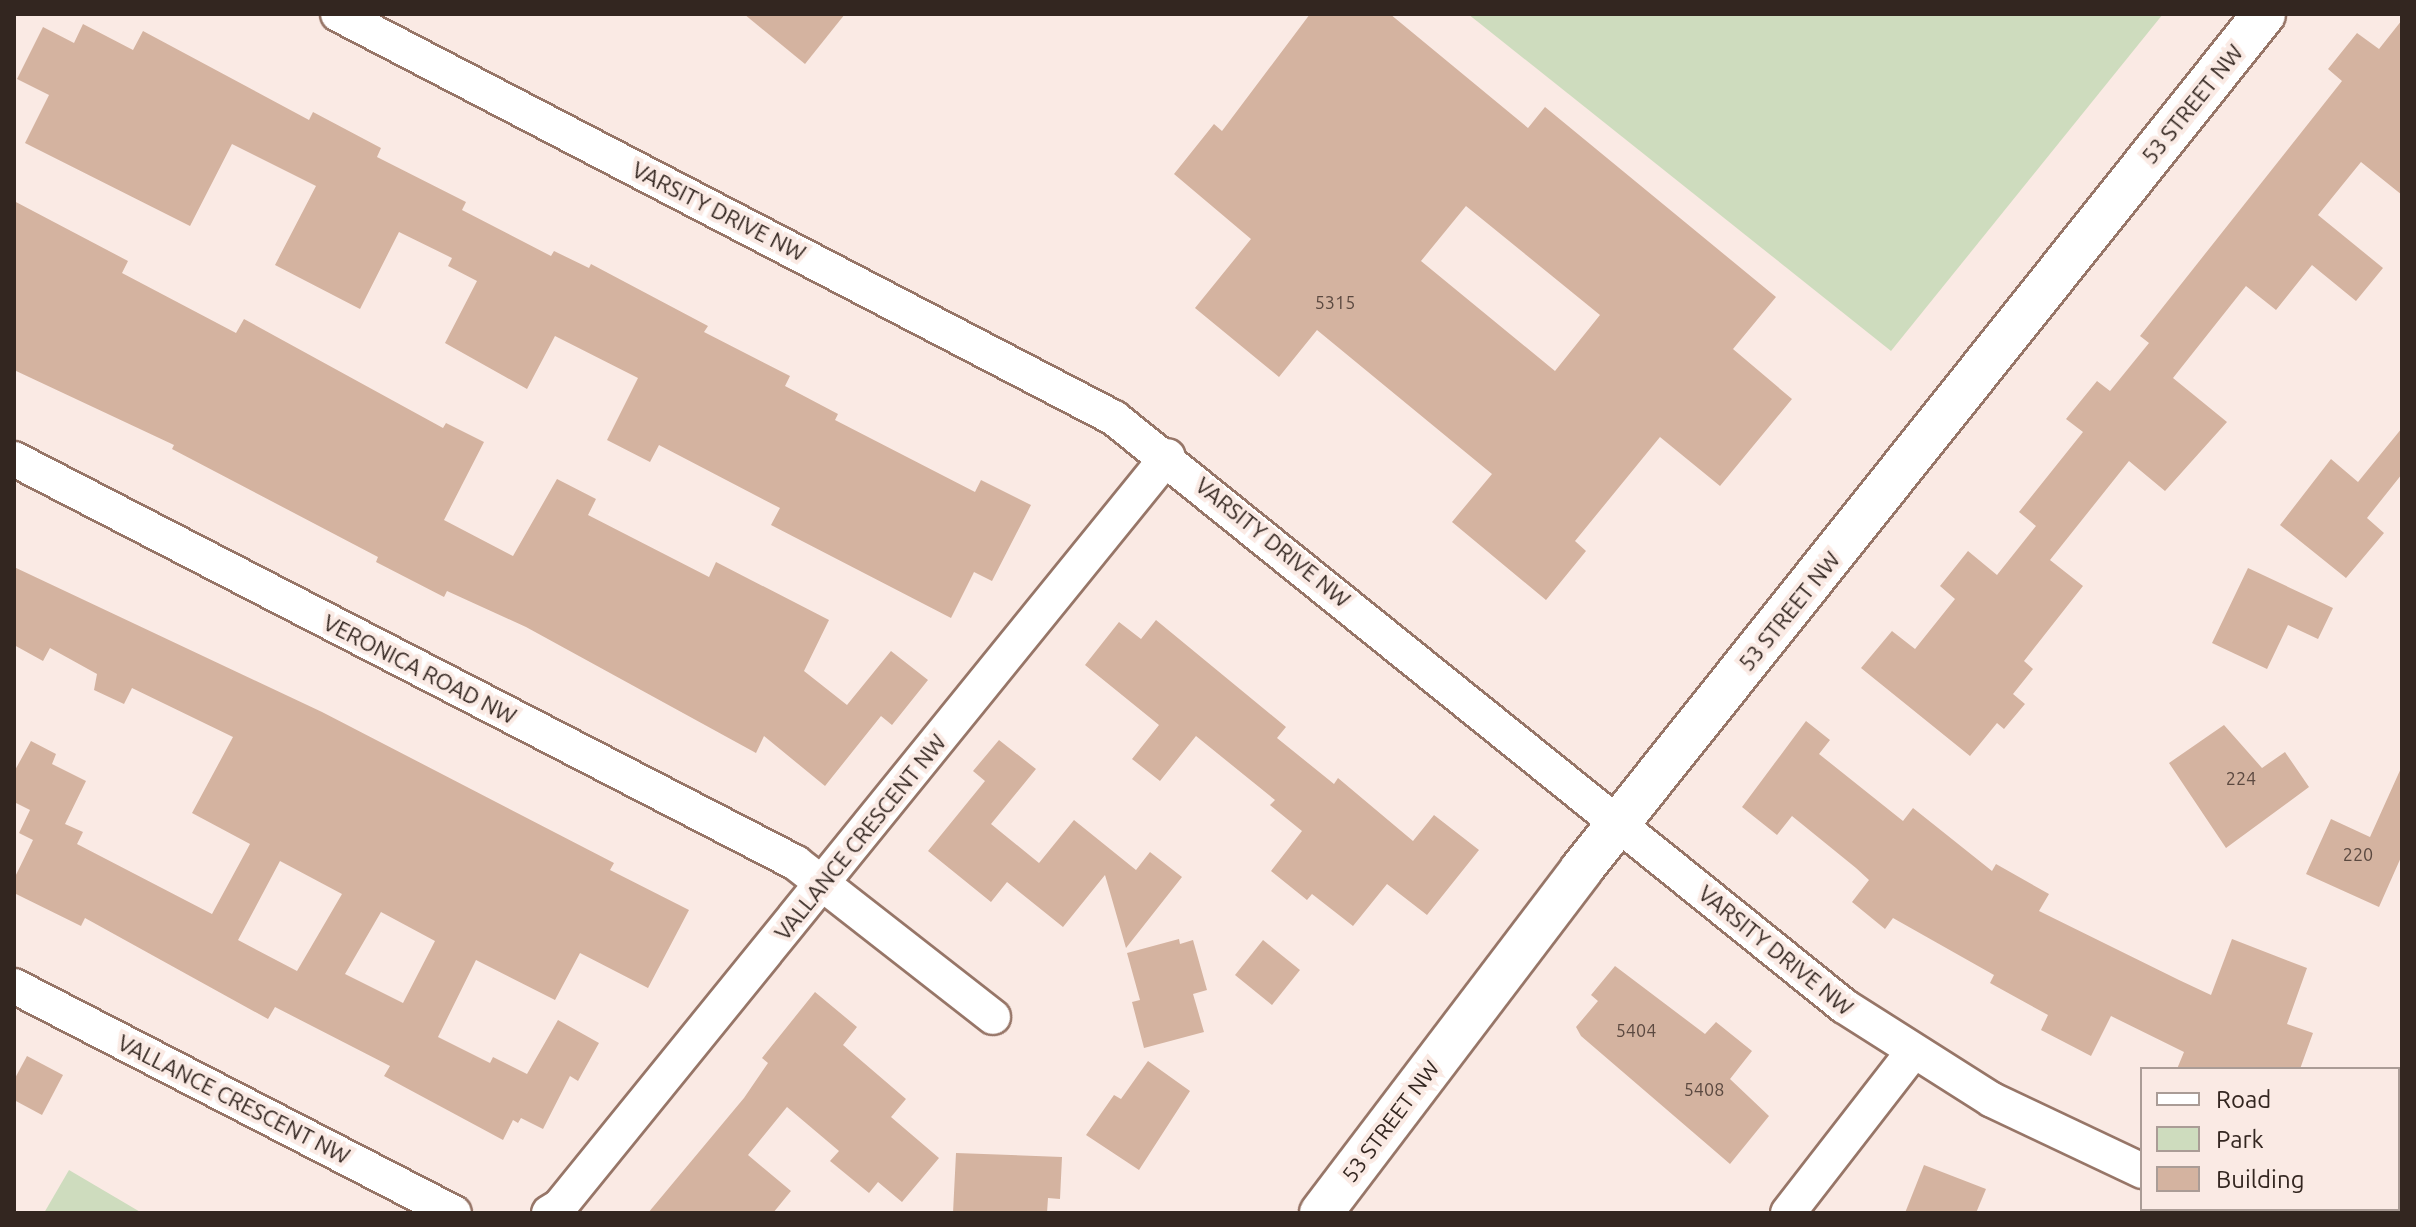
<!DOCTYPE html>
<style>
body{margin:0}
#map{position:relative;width:2416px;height:1227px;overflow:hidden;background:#faeae4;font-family:Ubuntu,sans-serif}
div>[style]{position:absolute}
.green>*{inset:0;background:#cedcbe}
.building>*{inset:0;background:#d4b3a0}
.roads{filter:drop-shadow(2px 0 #977668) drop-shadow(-2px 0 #977668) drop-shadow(0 2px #977668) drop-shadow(0 -2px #977668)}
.minor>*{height:34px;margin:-17px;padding:0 17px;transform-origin:17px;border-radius:17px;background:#fff}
.tertiary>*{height:42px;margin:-21px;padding:0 21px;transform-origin:21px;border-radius:21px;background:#fff}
span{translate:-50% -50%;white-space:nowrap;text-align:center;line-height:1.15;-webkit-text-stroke:8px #faeae4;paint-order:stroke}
.number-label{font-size:18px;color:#5b4940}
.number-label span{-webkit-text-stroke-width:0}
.street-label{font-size:22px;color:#332620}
.frame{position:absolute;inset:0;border:16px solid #332620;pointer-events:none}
.legend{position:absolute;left:2140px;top:1067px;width:260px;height:144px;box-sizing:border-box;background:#faeae4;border:2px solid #aa9c96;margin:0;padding:10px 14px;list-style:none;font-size:24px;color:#332620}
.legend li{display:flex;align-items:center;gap:16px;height:40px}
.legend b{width:40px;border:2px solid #aa9c96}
</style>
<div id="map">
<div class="green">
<div style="clip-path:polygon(1468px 14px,2163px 14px,1891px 351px)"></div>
<div style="clip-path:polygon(69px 1170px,142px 1213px,44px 1213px)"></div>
</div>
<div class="building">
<div style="clip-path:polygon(744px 14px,845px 14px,805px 64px)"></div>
<div style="clip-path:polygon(evenodd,1310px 14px,1390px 14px,1528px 128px,1545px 107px,1776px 297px,1733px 349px,1792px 399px,1720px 486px,1660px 437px,1575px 541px,1586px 551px,1546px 600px,1452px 522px,1492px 474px,1317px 330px,1279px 377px,1195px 308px,1251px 239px,1174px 174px,1214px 124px,1222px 131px,1310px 14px,1466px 206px,1600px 315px,1555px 371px,1421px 261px,1466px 206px)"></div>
<div style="clip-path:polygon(2402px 20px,2402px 195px,2361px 162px,2318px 215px,2383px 268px,2356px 301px,2312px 265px,2276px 310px,2246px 286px,2173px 378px,2227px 422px,2165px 491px,2129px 461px,2050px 560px,2083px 586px,2024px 661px,2033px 669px,2013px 694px,2025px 704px,2004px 729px,1997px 723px,1970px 756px,1861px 668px,1892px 631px,1915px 649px,1955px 599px,1940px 586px,1968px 551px,1997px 575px,2036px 526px,2019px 512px,2083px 432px,2066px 419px,2097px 381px,2110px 391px,2149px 343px,2140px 336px,2342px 81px,2328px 69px,2357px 33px,2379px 49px)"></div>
<div style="clip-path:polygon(83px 24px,133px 50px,143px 31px,309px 120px,313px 112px,381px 148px,377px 157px,466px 202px,462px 210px,551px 256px,554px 251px,589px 268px,591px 264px,708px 326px,704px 332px,790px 376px,785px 386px,838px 414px,835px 420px,975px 492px,981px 480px,1031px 505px,992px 581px,974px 572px,951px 618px,771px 525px,780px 508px,659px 445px,650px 462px,607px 440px,638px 378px,555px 336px,527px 389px,445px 343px,477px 281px,448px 266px,452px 258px,399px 232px,360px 309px,275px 265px,316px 186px,232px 144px,190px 226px,25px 143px,49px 95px,17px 79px,43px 27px,74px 43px)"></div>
<div style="clip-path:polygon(14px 201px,128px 261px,122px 273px,236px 333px,244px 319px,443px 428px,446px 423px,484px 442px,444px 520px,513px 556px,557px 479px,596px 499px,588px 515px,709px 577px,716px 562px,829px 620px,804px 671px,847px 705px,891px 651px,928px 680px,892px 725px,881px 716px,825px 786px,764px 736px,756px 753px,526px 627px,447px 591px,444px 597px,376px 562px,378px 557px,172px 449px,174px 445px,14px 370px)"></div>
<div style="clip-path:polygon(2402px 428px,2402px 474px,2367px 518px,2384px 533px,2346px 578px,2280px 525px,2331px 459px,2358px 482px)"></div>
<div style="clip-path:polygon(evenodd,14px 567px,322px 712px,614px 863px,610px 870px,689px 910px,648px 988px,580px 953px,555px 1000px,476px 960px,438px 1037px,490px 1063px,493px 1057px,527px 1074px,558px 1020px,599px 1043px,578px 1081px,570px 1076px,543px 1129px,521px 1118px,518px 1123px,513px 1120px,503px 1140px,384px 1076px,390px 1066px,275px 1007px,268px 1019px,85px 918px,81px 926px,14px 893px,14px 879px,33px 840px,19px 833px,30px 810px,14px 802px,14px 772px,31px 741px,56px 754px,52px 764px,86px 781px,65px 824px,83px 832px,77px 844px,212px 914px,250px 844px,192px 813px,233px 737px,132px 688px,124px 704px,94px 690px,97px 674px,50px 648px,43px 661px,14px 645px,14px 567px,280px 861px,342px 894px,297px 971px,238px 940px,280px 861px,14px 567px,381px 912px,435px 941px,403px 1003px,345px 974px,381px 912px)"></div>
<div style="clip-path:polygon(2248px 568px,2333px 608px,2318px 639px,2288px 625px,2267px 669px,2212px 643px)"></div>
<div style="clip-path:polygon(1156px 620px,1286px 727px,1277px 738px,1334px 784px,1338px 778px,1413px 841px,1434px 815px,1479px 850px,1427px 915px,1387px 884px,1353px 926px,1312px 894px,1307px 900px,1271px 871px,1302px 831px,1270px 805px,1275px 800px,1196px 736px,1160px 781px,1132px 759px,1159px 725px,1085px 665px,1119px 622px,1141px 639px)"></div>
<div style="clip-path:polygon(1806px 721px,1830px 740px,1819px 754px,1903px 821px,1913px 808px,1992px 871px,1996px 864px,2049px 894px,2039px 911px,2179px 980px,2211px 995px,2232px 939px,2307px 968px,2287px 1024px,2313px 1033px,2300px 1069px,2177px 1069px,2184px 1052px,2111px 1016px,2091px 1056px,2041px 1030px,2048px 1015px,1990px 983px,1994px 975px,1893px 918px,1885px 929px,1852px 902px,1869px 880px,1856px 868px,1792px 816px,1777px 835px,1742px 807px)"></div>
<div style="clip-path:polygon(2224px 725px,2262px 768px,2285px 752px,2309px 787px,2226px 848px,2169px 763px)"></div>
<div style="clip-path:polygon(999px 740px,1036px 769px,991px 824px,1039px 863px,1074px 820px,1136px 870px,1150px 852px,1182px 877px,1126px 948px,1105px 875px,1063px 927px,1007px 882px,991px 902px,928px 851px,985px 781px,973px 771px)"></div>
<div style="clip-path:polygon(2402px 766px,2402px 855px,2379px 907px,2306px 874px,2331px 819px,2370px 837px)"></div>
<div style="clip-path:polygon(1179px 939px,1180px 944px,1193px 940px,1207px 990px,1193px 994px,1204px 1032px,1144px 1048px,1132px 1002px,1140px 1000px,1127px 953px)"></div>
<div style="clip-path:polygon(1263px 940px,1300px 970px,1272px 1005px,1235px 975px)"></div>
<div style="clip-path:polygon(1615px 966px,1705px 1034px,1716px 1022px,1752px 1051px,1730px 1079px,1769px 1116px,1730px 1164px,1581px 1036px,1576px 1027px,1598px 1001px,1591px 995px)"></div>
<div style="clip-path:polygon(815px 992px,857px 1027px,843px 1045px,906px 1099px,891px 1117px,939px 1158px,902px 1202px,878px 1182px,869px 1193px,830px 1161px,839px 1151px,787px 1107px,748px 1155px,791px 1191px,773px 1213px,648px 1213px,744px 1098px,768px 1063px,762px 1058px)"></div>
<div style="clip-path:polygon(27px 1056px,63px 1075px,42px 1115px,14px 1100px,14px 1080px)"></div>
<div style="clip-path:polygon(1148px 1061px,1190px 1091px,1139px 1170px,1086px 1135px,1114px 1095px,1121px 1099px)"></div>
<div style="clip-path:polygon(956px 1153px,1062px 1157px,1060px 1199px,1048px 1198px,1047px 1213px,953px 1213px)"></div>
<div style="clip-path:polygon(1924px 1165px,1986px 1189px,1976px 1213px,1905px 1213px)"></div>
</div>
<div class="roads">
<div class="minor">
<div style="left:338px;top:14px;width:875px;rotate:27.5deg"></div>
<div style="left:1114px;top:418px;width:937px;rotate:38.85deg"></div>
<div style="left:1844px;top:1006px;width:175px;rotate:32.4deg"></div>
<div style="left:1992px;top:1100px;width:166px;rotate:25.3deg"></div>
<div style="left:14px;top:459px;width:880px;rotate:27.32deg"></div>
<div style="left:796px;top:863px;width:250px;rotate:38deg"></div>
<div style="left:14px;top:986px;width:495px;rotate:27.3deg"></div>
<div style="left:2242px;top:1209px;width:16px;rotate:15deg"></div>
<div style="left:549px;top:1213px;width:13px;rotate:-32deg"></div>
<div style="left:560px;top:1206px;width:965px;rotate:-50.97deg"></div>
<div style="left:1788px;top:1213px;width:202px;rotate:-52.2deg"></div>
</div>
<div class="tertiary">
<div style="left:1321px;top:1213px;width:430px;rotate:-52.8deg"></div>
<div style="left:1581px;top:870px;width:1095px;rotate:-51.41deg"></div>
</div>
</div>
<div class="number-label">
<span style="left:1335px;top:302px">5315</span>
<span style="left:2241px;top:778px">224</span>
<span style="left:2358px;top:854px">220</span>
<span style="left:1636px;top:1030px">5404</span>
<span style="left:1704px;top:1089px">5408</span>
</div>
<div class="street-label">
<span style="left:2192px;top:104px;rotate:-51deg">53 STREET NW</span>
<span style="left:719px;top:211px;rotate:27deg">VARSITY DRIVE NW</span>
<span style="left:1273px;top:542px;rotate:39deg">VARSITY DRIVE NW</span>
<span style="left:1789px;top:611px;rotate:-51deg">53 STREET NW</span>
<span style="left:420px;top:669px;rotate:27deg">VERONICA ROAD NW</span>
<span style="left:860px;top:837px;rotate:-51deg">VALLANCE CRESCENT NW</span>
<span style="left:1776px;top:950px;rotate:39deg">VARSITY DRIVE NW</span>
<span style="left:234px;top:1099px;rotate:27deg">VALLANCE CRESCENT NW</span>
<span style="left:1390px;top:1121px;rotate:-53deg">53 STREET NW</span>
</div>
<div class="frame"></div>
<ul class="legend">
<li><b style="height:10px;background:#fff"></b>Road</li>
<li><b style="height:22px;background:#cedcbe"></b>Park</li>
<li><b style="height:22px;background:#d4b3a0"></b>Building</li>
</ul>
</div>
